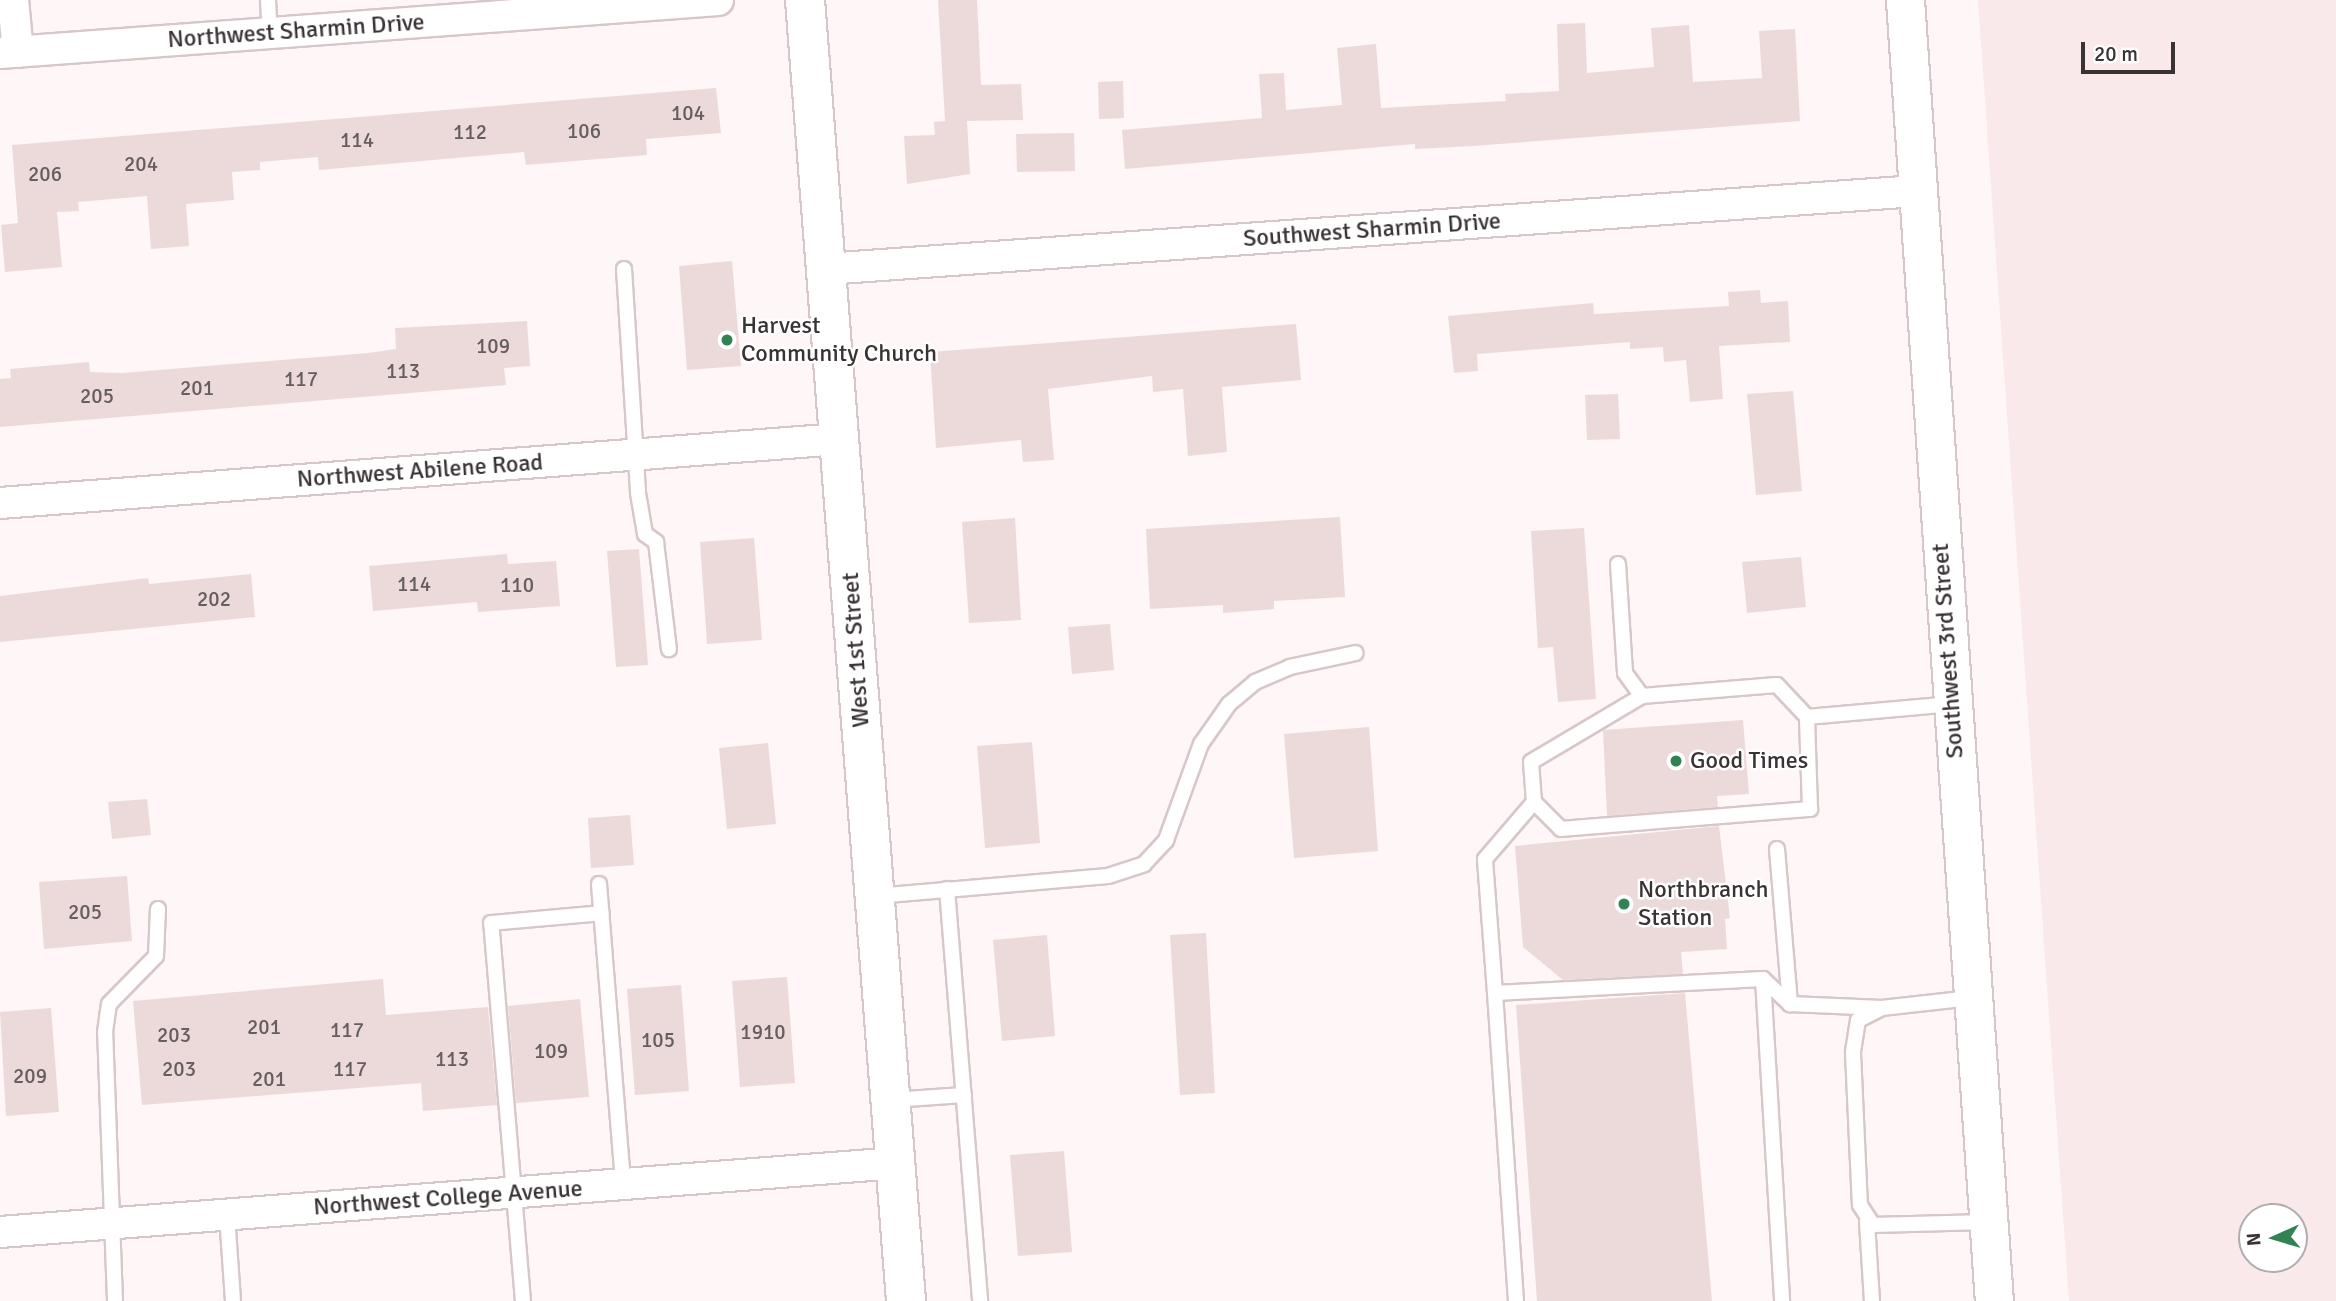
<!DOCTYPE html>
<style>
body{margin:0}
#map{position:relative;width:2336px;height:1301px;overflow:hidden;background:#fef6f7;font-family:Signika,sans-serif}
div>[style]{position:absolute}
.built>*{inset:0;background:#fae9ea}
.building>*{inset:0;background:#ecdadb}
.roads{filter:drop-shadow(2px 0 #d8c7c8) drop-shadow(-2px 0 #d8c7c8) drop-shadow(0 2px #d8c7c8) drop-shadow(0 -2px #d8c7c8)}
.service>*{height:14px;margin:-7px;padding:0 7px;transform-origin:7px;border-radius:7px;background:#fff}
.minor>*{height:30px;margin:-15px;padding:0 15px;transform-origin:15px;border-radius:15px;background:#fff}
.tertiary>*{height:37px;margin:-18.5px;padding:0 18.5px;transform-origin:18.5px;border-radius:18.5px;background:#fff}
.secondary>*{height:38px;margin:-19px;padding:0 19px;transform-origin:19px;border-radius:19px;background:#fff}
.dots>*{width:19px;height:19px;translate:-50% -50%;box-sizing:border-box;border:4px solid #fff;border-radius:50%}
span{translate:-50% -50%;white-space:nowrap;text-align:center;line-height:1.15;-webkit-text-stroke:5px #fff;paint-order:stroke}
.number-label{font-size:21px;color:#665d5e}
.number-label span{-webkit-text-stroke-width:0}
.street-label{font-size:24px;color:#3a3334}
.poi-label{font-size:24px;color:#3a3334}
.left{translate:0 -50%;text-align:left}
.north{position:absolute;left:2238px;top:1203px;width:70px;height:70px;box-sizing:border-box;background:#fff;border:2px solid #b0adae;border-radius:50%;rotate:266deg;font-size:19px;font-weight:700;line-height:28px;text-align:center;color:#3a3334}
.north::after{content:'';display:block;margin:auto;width:24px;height:32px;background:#328353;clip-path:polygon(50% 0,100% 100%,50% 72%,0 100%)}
.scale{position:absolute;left:2081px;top:42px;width:94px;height:32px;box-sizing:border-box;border:4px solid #3a3334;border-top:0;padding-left:9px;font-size:21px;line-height:24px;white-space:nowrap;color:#3a3334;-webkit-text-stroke:5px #fff;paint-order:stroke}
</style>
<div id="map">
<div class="built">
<div style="clip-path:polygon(evenodd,1978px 0,2336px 0,2336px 1301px,2069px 1301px,1978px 0,2252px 1217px,2294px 1217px,2294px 1259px,2252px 1259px,2252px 1217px)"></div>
</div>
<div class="building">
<div style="clip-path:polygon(938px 0,977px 0,981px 85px,1021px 84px,1023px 120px,967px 121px,970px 174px,907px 184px,904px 136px,935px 135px,934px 122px,945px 121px)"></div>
<div style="clip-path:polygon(1585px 23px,1587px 73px,1654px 67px,1651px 28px,1689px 25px,1693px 82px,1762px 78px,1759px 31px,1795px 29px,1800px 121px,1473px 146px,1415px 149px,1415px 144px,1125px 169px,1122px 130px,1262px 118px,1259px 74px,1284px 73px,1286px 110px,1342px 105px,1337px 48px,1376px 44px,1381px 108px,1506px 101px,1505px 94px,1559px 91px,1557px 24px)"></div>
<div style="clip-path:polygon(1123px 81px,1124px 118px,1099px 119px,1098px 82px)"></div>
<div style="clip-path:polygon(716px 88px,721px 133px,646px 139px,647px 155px,526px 165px,524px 152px,319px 170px,318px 157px,260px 162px,260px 170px,232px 172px,234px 200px,186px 204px,189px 246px,151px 249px,147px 196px,78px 202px,79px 211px,57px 212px,62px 267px,5px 272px,1px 225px,18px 223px,12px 145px)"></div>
<div style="clip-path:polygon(1074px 133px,1075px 171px,1017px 172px,1016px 134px)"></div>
<div style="clip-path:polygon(732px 261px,741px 366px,687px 370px,679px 266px)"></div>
<div style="clip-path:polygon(1760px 290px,1761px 303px,1788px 301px,1790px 342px,1719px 346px,1723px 399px,1690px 402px,1686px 360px,1664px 362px,1663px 347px,1630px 349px,1630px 342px,1477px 354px,1478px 371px,1454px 373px,1448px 316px,1593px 303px,1594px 314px,1729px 306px,1728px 292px)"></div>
<div style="clip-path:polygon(527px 321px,530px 366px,504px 368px,506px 385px,0 427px,0 379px,11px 378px,10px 369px,89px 362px,90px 372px,122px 373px,368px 353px,396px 349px,395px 328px)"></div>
<div style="clip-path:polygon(1296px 324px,1301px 380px,1222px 387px,1227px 452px,1188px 456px,1183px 389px,1153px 392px,1152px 376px,1048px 389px,1054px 460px,1023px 462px,1021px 440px,936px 448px,930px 352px)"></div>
<div style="clip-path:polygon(1793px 391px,1802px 491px,1756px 495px,1747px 394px)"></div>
<div style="clip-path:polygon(1618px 394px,1620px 439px,1587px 440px,1585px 395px)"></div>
<div style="clip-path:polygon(1340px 517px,1345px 597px,1274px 601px,1274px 609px,1223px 613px,1223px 605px,1150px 609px,1146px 529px)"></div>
<div style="clip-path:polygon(1015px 518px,1021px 620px,969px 623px,962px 522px)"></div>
<div style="clip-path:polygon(1584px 528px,1596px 699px,1558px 702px,1553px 647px,1538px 648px,1531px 531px)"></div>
<div style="clip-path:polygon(754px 538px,762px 640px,707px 644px,700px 542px)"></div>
<div style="clip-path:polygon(639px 549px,648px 665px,616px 667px,607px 551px)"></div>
<div style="clip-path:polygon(507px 554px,508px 564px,556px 561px,560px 606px,478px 612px,477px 602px,373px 611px,369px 566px)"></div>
<div style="clip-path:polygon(1801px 557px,1806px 607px,1747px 613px,1742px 562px)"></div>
<div style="clip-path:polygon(251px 574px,255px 617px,0 642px,0 596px,148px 578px,149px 584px)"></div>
<div style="clip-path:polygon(1110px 624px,1114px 670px,1072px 674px,1068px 627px)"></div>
<div style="clip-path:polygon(1743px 720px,1749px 794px,1717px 796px,1718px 807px,1607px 816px,1603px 730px)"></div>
<div style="clip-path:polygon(1369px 727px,1378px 851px,1294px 858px,1284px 734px)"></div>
<div style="clip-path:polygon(1032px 742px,1040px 843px,985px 848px,977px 746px)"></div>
<div style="clip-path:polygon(768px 743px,776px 824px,727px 829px,719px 748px)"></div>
<div style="clip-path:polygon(147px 799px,151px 835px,112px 839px,108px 802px)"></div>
<div style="clip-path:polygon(630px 815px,634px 865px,591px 868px,588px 818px)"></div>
<div style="clip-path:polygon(1719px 826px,1730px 918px,1725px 919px,1727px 949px,1681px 952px,1683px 974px,1563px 980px,1523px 947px,1515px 846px)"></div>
<div style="clip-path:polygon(127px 876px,132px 941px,44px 949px,39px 882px)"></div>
<div style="clip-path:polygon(1206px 933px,1215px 1093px,1180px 1095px,1170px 935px)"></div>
<div style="clip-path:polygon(1047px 935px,1055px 1036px,1002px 1041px,993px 940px)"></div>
<div style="clip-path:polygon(787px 977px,795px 1083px,740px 1087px,732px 981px)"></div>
<div style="clip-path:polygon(383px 979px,386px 1015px,488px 1007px,497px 1105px,423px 1111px,421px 1083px,142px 1105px,133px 1001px)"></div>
<div style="clip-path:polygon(681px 985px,689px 1091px,635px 1095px,627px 989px)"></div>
<div style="clip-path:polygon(1685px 993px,1712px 1301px,1537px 1301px,1516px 1005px)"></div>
<div style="clip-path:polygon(580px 999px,589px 1097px,516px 1103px,508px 1006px)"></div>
<div style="clip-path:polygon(51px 1008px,59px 1112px,6px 1116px,0 1012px)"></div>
<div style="clip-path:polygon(1064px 1151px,1072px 1252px,1018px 1256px,1010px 1155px)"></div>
</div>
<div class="roads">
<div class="service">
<div style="left:268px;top:0;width:33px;rotate:87deg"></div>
<div style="left:624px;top:269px;width:224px;rotate:86.4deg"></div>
<div style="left:638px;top:493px;width:42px;rotate:80.3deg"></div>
<div style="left:645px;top:534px;width:14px;rotate:36deg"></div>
<div style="left:656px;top:542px;width:108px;rotate:83.1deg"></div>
<div style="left:1618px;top:564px;width:109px;rotate:86.3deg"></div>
<div style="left:1625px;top:673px;width:29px;rotate:54deg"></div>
<div style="left:1642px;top:696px;width:135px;rotate:-4.7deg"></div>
<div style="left:1777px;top:685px;width:44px;rotate:46.8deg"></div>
<div style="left:1807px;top:717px;width:146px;rotate:-5.1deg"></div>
<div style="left:1642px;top:696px;width:129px;rotate:149.3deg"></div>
<div style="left:1531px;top:762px;width:40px;rotate:85.7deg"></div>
<div style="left:1534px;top:802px;width:38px;rotate:45deg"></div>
<div style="left:1561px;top:829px;width:250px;rotate:-4.6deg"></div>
<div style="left:1810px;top:809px;width:92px;rotate:-91.9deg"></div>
<div style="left:1777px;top:849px;width:156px;rotate:85.2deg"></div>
<div style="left:599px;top:884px;width:301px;rotate:85.4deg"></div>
<div style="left:947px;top:889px;width:413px;rotate:85.4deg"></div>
<div style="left:876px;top:896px;width:233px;rotate:-4.9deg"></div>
<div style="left:1108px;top:876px;width:38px;rotate:-18deg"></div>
<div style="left:1144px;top:864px;width:33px;rotate:-47deg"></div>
<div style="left:1166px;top:840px;width:102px;rotate:-70deg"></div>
<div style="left:1201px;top:744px;width:49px;rotate:-55deg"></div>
<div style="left:1229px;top:704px;width:34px;rotate:-40deg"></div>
<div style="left:1255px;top:682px;width:38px;rotate:-23deg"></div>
<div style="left:1290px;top:667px;width:67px;rotate:-12deg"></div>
<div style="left:1763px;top:979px;width:323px;rotate:86.6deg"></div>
<div style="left:1495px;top:993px;width:134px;rotate:-94.3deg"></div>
<div style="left:1485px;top:859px;width:75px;rotate:-49.3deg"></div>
<div style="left:1971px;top:998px;width:90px;rotate:173.6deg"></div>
<div style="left:1882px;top:1008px;width:27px;rotate:153deg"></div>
<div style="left:1858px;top:1020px;width:33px;rotate:99deg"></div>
<div style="left:1853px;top:1053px;width:152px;rotate:87.4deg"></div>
<div style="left:1860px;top:1205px;width:24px;rotate:57deg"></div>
<div style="left:1873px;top:1225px;width:114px;rotate:-1.5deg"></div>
<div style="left:892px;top:1100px;width:72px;rotate:-4deg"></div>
<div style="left:227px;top:1215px;width:86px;rotate:86deg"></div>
<div style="left:1867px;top:1222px;width:79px;rotate:86.4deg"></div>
<div style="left:115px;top:1301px;width:269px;rotate:-92.1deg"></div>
<div style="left:105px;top:1032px;width:28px;rotate:-82deg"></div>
<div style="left:109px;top:1004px;width:67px;rotate:-45.6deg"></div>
<div style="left:156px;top:956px;width:47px;rotate:-87.6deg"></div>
<div style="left:523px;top:1301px;width:379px;rotate:-94.8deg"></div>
<div style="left:491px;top:923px;width:111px;rotate:-5.1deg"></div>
<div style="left:1516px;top:1301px;width:309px;rotate:-93.9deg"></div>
<div style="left:1495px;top:993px;width:268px;rotate:-3deg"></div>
<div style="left:1763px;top:979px;width:37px;rotate:43deg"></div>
<div style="left:1790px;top:1004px;width:92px;rotate:2.5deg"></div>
</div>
<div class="minor">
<div style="left:13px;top:0;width:52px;rotate:84.5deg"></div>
<div style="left:0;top:53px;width:720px;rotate:-4.22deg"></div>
<div style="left:826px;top:269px;width:1095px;rotate:-4.09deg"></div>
<div style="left:0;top:503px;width:842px;rotate:-4.36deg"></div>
<div style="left:0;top:1232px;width:899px;rotate:-4.4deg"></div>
</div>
<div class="tertiary">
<div style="left:1905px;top:0;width:1304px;rotate:86.09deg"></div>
</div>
<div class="secondary">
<div style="left:805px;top:0;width:1305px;rotate:85.56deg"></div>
</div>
</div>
<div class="dots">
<div style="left:727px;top:340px;background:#328353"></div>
<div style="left:1676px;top:761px;background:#328353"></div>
<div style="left:1624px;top:904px;background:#328353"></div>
</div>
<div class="number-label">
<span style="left:688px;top:113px">104</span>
<span style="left:584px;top:131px">106</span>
<span style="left:470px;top:132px">112</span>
<span style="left:357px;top:140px">114</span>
<span style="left:141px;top:164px">204</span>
<span style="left:45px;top:174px">206</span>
<span style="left:493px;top:346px">109</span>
<span style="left:403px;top:371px">113</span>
<span style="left:301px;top:379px">117</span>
<span style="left:197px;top:388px">201</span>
<span style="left:97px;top:396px">205</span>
<span style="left:414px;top:584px">114</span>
<span style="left:517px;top:585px">110</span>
<span style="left:214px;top:599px">202</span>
<span style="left:85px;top:912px">205</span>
<span style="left:264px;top:1027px">201</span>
<span style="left:347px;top:1030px">117</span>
<span style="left:763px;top:1032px">1910</span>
<span style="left:174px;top:1035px">203</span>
<span style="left:658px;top:1040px">105</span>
<span style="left:551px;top:1051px">109</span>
<span style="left:452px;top:1059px">113</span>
<span style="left:179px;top:1069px">203</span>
<span style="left:350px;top:1069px">117</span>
<span style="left:30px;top:1076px">209</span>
<span style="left:269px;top:1079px">201</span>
</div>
<div class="street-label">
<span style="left:296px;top:31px;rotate:-4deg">Northwest Sharmin Drive</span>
<span style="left:1372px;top:230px;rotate:-4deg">Southwest Sharmin Drive</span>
<span style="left:420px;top:471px;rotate:-4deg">Northwest Abilene Road</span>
<span style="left:856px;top:650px;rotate:-94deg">West 1st Street</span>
<span style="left:1948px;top:651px;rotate:-94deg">Southwest 3rd Street</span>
<span style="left:448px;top:1198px;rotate:-4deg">Northwest College Avenue</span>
</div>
<div class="poi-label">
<span class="left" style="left:741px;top:340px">Harvest<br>Community Church</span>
<span class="left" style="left:1690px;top:761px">Good Times</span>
<span class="left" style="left:1638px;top:904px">Northbranch<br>Station</span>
</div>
<div class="north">N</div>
<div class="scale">20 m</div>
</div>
